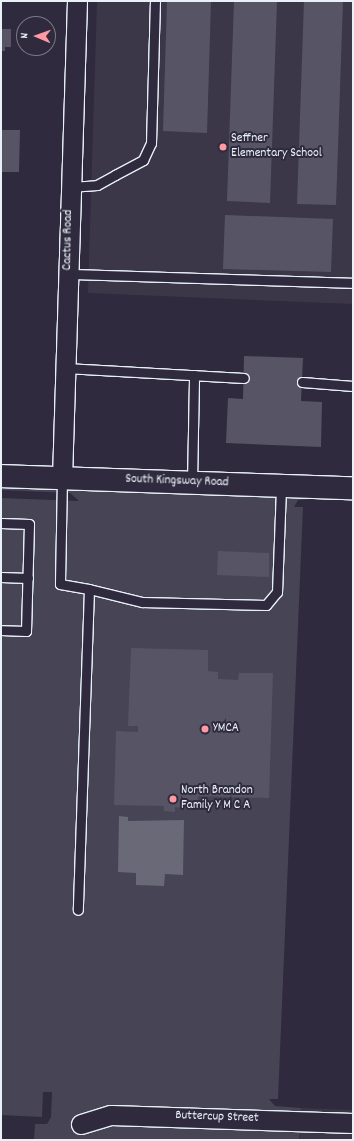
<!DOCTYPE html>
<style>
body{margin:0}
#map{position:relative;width:354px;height:1141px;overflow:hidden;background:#2f2a3d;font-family:Dekko,sans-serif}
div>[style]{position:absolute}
.built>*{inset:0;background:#3b3749}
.green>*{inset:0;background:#464455}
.water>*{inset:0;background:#696978}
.building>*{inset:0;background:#575565}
.roads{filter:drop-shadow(1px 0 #e8f1f8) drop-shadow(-1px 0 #e8f1f8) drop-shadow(0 1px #e8f1f8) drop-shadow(0 -1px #e8f1f8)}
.lane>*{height:9px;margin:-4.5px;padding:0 4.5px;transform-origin:4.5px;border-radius:4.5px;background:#2f2a3d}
.street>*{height:19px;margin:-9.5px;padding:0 9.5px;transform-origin:9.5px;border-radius:9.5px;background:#2f2a3d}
.secondary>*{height:22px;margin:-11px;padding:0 11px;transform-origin:11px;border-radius:11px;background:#2f2a3d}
.dots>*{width:11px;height:11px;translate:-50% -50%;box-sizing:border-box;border:2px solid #2f2a3d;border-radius:50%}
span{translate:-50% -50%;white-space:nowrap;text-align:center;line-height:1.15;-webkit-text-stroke:4px #2f2a3d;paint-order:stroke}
.poi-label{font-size:13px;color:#e8f1f8}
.left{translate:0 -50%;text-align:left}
.street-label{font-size:13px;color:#e8f1f8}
.frame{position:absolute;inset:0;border:2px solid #e8f1f8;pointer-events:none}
.north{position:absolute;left:16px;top:16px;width:40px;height:40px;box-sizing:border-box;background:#2f2a3d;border:1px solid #797a88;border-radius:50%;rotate:272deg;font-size:11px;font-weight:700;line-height:16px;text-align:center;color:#e8f1f8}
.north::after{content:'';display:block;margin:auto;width:14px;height:18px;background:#ff9aa2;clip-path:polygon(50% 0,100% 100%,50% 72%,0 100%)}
</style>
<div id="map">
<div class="built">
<div style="clip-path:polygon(97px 1px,353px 1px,353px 304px,88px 293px)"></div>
<div style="clip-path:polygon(301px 1108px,353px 1110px,353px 1140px,299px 1140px)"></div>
</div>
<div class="green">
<div style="clip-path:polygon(1px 486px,312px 496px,312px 499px,298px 500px,294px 507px,303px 507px,278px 1099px,269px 1099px,275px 1106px,301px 1108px,299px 1140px,34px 1140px,35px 1124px,47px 1124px,51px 1117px,52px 1092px,43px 1092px,42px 1117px,1px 1115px,1px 498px,79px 501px,70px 493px,1px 490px)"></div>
</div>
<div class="water">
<div style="clip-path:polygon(119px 816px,128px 817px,128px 821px,184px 820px,183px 875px,165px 874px,164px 886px,136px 885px,136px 873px,118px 872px)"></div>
</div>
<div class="building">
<div style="clip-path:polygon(167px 1px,211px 1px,207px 133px,163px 131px)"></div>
<div style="clip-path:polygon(234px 1px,277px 1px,270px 203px,227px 201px)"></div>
<div style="clip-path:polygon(304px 1px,343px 1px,336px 205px,297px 204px)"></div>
<div style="clip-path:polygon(1px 29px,11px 29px,11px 47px,5px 47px,5px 51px,1px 51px)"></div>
<div style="clip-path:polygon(1px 130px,20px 130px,19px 172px,1px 172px)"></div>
<div style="clip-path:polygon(225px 215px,333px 219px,331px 272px,223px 269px)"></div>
<div style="clip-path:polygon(244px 356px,303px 358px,301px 401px,322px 402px,321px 447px,226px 443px,228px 398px,243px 399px)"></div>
<div style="clip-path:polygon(218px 551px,269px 553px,269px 577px,217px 575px)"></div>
<div style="clip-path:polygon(131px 648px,208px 650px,208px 671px,218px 672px,218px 679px,238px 680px,239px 673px,273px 673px,269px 798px,198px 796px,197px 810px,175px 807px,175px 812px,164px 811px,164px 806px,114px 805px,116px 731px,138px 732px,138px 726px,128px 726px)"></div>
</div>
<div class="roads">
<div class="lane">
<div style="left:70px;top:187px;width:27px;rotate:-4deg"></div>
<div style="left:97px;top:185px;width:21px;rotate:-29deg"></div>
<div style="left:115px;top:175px;width:32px;rotate:-28deg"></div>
<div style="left:143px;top:160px;width:19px;rotate:-65deg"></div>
<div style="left:151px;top:143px;width:142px;rotate:-88.4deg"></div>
<div style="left:69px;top:274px;width:284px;rotate:1.8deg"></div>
<div style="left:65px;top:368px;width:179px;rotate:3.2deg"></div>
<div style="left:302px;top:382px;width:51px;rotate:4.5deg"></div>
<div style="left:62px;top:478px;width:106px;rotate:91.1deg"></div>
<div style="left:60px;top:584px;width:29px;rotate:10deg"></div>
<div style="left:89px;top:589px;width:321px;rotate:92deg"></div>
<div style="left:192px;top:483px;width:108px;rotate:-88.9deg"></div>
<div style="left:1px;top:523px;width:28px;rotate:2deg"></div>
<div style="left:29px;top:524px;width:107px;rotate:91.6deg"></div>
<div style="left:26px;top:631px;width:25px;rotate:-178deg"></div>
<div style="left:1px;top:577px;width:27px;rotate:2deg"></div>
<div style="left:89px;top:589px;width:55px;rotate:13.8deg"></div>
<div style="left:142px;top:602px;width:124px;rotate:1.4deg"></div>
<div style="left:266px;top:605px;width:17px;rotate:-50deg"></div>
<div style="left:277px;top:592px;width:106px;rotate:-87.8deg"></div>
</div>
<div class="street">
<div style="left:62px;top:478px;width:477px;rotate:-88.2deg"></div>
<div style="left:81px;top:1124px;width:31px;rotate:-17deg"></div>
<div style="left:111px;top:1115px;width:242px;rotate:1.9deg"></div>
</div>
<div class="secondary">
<div style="left:1px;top:476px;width:352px;rotate:2deg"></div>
</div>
</div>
<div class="dots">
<div style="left:223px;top:147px;background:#ff9aa2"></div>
<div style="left:205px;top:729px;background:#ff9aa2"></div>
<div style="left:173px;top:799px;background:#ff9aa2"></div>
</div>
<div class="poi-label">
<span class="left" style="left:231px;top:147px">Seffner<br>Elementary School</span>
<span class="left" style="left:213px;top:729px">YMCA</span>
<span class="left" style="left:181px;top:799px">North Brandon<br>Family Y M C A</span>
</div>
<div class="street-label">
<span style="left:69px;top:240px;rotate:-89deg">Cactus Road</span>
<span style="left:177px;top:482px;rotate:2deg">South Kingsway Road</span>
<span style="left:217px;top:1118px;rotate:2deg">Buttercup Street</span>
</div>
<div class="frame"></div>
<div class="north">N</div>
</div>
